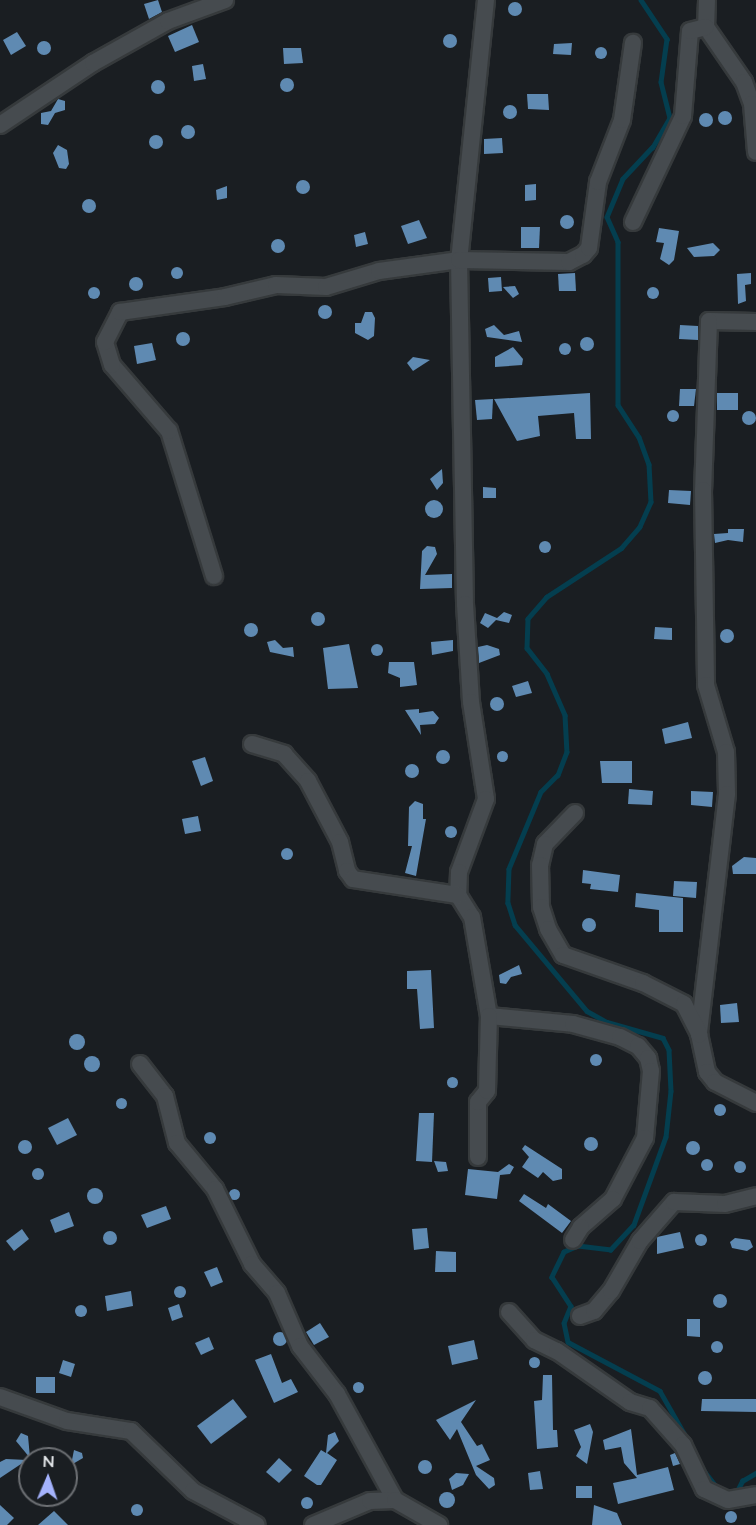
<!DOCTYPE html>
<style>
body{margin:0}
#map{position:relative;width:756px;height:1525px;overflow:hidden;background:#1a1e22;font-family:Mulish,sans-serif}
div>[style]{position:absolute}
.stream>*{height:4.5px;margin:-2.25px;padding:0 2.25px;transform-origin:2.25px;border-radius:2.25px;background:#043e4f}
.building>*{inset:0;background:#5f8ab2}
.round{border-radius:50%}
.roads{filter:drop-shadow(2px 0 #363a3c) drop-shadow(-2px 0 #363a3c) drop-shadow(0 2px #363a3c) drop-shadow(0 -2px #363a3c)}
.minor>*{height:16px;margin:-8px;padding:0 8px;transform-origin:8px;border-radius:8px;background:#464b4f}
span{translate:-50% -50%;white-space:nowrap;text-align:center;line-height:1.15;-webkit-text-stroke:6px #1a1e22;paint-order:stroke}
.north{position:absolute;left:18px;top:1447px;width:60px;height:60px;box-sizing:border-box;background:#1a1e22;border:2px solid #6c6f73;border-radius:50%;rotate:2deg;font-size:16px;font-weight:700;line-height:24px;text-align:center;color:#e6e9ec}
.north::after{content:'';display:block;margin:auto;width:21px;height:27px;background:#a4b2fc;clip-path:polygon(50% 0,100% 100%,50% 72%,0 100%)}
</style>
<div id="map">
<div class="stream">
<div style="left:641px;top:0;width:47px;rotate:56.3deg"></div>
<div style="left:667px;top:39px;width:43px;rotate:97.9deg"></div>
<div style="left:661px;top:82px;width:37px;rotate:76deg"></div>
<div style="left:670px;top:118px;width:34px;rotate:120deg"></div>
<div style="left:653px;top:147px;width:44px;rotate:133.2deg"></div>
<div style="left:623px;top:179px;width:41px;rotate:112.8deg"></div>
<div style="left:607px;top:217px;width:27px;rotate:66deg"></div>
<div style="left:618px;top:242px;width:163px;rotate:90deg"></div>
<div style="left:618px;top:405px;width:38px;rotate:57deg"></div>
<div style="left:639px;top:437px;width:29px;rotate:70deg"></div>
<div style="left:649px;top:464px;width:38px;rotate:87deg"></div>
<div style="left:651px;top:502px;width:27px;rotate:114deg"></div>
<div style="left:640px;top:527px;width:28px;rotate:131deg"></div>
<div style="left:622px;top:548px;width:90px;rotate:146.8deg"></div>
<div style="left:547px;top:597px;width:29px;rotate:131deg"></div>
<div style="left:528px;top:619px;width:29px;rotate:92deg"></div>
<div style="left:527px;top:648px;width:33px;rotate:52deg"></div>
<div style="left:547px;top:674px;width:45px;rotate:66.3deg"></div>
<div style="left:565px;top:715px;width:37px;rotate:87deg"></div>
<div style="left:567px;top:752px;width:25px;rotate:111deg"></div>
<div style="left:558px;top:775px;width:24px;rotate:135deg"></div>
<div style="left:541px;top:792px;width:83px;rotate:112.6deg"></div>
<div style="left:509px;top:869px;width:34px;rotate:92deg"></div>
<div style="left:508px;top:903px;width:23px;rotate:72deg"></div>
<div style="left:515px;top:925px;width:112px;rotate:50.1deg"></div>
<div style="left:587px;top:1011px;width:23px;rotate:29deg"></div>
<div style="left:607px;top:1022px;width:58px;rotate:15.9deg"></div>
<div style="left:663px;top:1038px;width:13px;rotate:63deg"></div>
<div style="left:669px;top:1050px;width:41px;rotate:87.2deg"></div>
<div style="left:671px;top:1091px;width:46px;rotate:96.2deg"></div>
<div style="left:666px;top:1137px;width:94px;rotate:110deg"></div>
<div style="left:634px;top:1225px;width:34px;rotate:133deg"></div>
<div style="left:611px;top:1250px;width:33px;rotate:-173deg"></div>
<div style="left:578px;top:1246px;width:15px;rotate:157deg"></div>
<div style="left:564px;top:1252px;width:28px;rotate:116deg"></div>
<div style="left:552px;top:1277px;width:35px;rotate:57deg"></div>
<div style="left:571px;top:1306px;width:18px;rotate:112deg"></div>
<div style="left:564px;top:1323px;width:19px;rotate:78deg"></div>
<div style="left:568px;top:1342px;width:104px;rotate:28deg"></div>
<div style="left:660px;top:1391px;width:56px;rotate:60.3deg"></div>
<div style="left:701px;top:1467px;width:28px;rotate:52deg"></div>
<div style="left:735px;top:1495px;width:16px;rotate:-63deg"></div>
<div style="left:742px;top:1481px;width:16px;rotate:-30deg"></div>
</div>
<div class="building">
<div style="clip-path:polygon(158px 0,162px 12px,149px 19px,144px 4px)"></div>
<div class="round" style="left:508px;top:2px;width:14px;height:14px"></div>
<div style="clip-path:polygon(192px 25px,199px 42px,175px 52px,168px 36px)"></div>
<div style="clip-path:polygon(17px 32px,26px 46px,11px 55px,3px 40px)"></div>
<div class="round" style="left:443px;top:34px;width:14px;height:14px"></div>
<div class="round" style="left:37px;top:41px;width:14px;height:14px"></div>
<div style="clip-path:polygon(572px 43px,571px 55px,553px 54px,554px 44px)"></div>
<div class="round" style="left:595px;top:47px;width:12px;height:12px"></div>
<div style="clip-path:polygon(283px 48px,301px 48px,303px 63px,284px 64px)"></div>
<div style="clip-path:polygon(203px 64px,206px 79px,194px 81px,192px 66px)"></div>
<div class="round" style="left:280px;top:78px;width:14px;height:14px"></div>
<div class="round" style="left:151px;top:80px;width:14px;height:14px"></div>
<div style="clip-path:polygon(527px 94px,548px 94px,549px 110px,528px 109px)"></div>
<div style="clip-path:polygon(58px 99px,65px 101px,65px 110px,55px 113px,48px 125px,41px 124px,41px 113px,51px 111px)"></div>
<div class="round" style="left:503px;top:105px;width:14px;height:14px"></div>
<div class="round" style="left:718px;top:111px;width:14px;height:14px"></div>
<div class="round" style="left:699px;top:113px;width:14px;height:14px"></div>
<div class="round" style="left:181px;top:125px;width:14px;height:14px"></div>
<div class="round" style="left:149px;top:135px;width:14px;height:14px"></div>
<div style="clip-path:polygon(502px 138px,503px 153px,484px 154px,484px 139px)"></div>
<div style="clip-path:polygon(58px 145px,67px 150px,69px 164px,66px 169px,59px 168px,53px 153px)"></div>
<div class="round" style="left:296px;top:180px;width:14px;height:14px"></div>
<div style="clip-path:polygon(536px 184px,536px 200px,525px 201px,525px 185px)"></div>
<div style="clip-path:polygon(227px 186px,227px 198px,217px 200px,216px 190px)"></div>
<div class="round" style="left:82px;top:199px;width:14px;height:14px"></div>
<div class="round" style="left:560px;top:215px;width:14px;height:14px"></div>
<div style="clip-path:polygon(419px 220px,427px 238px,408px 244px,401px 226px)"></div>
<div style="clip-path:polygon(521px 227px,540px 227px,539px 248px,521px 248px)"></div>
<div style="clip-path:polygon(659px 228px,679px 231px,674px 260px,669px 265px,660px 259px,664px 243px,656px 242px)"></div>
<div style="clip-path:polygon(365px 232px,368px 244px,356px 247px,354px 235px)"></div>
<div class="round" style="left:271px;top:239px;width:14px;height:14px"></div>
<div style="clip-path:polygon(713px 243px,720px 250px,714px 256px,694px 257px,687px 248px)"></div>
<div class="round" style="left:171px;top:267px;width:12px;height:12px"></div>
<div style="clip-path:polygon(575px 273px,576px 291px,559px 291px,558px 274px)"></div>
<div style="clip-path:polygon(751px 273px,751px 284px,745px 285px,746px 301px,738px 304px,737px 274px)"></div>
<div style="clip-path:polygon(501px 277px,502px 291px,489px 292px,488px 278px)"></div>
<div class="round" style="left:129px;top:277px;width:14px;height:14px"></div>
<div style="clip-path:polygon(515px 286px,519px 294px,513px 298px,503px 287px)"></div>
<div class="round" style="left:88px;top:287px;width:12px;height:12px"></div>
<div class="round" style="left:647px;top:287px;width:12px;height:12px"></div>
<div class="round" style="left:318px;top:305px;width:14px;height:14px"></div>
<div style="clip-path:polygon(365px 312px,372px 312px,375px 318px,374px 336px,368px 340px,355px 333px,355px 323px,361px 323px)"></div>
<div style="clip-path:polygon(494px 325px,504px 335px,519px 331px,522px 342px,487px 337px,485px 329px)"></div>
<div style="clip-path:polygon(680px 325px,698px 326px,698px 340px,679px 339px)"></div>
<div class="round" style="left:176px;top:332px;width:14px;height:14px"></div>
<div class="round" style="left:580px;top:337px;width:14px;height:14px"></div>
<div class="round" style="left:559px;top:343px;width:12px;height:12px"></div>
<div style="clip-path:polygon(152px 343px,156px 360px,137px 364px,134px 346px)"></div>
<div style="clip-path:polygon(513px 347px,523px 359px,522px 365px,495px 367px,495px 357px)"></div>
<div style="clip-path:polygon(413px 357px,430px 360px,413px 371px,407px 363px)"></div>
<div style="clip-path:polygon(680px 389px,696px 389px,694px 406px,679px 406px)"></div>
<div style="clip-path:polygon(590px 393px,591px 439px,576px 439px,574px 413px,538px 416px,540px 436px,517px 441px,494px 399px)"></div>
<div style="clip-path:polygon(717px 393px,738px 393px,738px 410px,717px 410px)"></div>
<div style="clip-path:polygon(493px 399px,492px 419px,477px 420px,475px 400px)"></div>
<div class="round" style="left:667px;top:410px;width:12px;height:12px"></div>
<div class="round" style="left:742px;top:411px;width:14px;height:14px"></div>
<div style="clip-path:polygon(442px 469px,443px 483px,437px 490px,430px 479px)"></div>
<div style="clip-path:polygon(483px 487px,496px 488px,496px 498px,483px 498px)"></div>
<div style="clip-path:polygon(669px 490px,691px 491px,690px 505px,668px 503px)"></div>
<div class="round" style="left:425px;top:500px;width:18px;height:18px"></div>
<div style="clip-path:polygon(728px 529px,744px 529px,743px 542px,728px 540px,715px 543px,714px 534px,728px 533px)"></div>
<div class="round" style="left:539px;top:541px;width:12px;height:12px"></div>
<div style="clip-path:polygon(427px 546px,435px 547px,437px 554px,425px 575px,452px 574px,452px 588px,420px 589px,422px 551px)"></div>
<div style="clip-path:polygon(504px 612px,512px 615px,509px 623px,496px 620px,488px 628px,480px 623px,485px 613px,497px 618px)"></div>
<div class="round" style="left:311px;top:612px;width:14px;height:14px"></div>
<div class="round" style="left:244px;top:623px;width:14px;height:14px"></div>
<div style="clip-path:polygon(655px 627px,672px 628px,672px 640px,654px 639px)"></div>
<div class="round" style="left:720px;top:629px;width:14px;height:14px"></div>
<div style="clip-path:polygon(275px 640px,283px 648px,293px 647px,294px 657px,270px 652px,267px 642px)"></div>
<div style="clip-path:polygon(453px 640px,453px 651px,432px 655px,431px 642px)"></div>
<div class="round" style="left:371px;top:644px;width:12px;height:12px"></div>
<div style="clip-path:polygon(349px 644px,358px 688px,328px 689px,323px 648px)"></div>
<div style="clip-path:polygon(487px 645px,499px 649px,500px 655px,479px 663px,478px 647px)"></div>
<div style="clip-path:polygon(389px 662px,414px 662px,417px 685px,400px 687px,400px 678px,388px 673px)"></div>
<div style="clip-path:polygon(528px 681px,532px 693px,516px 697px,512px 686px)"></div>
<div class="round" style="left:490px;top:697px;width:14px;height:14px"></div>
<div style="clip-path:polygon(419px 709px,419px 713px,433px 711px,439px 718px,435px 724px,420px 725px,421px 735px,405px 710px)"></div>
<div style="clip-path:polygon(688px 722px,692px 738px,665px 744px,662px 729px)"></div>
<div class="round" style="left:436px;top:750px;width:14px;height:14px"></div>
<div class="round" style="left:496.5px;top:750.5px;width:11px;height:11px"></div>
<div style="clip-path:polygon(205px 757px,213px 781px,201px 786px,192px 761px)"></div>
<div style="clip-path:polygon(600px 761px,632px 761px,632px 783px,602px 783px)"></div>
<div class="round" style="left:405px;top:764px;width:14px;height:14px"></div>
<div style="clip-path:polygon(629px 789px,653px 791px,652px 805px,628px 804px)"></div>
<div style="clip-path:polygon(691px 791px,713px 792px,712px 807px,691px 805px)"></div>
<div style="clip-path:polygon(415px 801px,423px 804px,423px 819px,426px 819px,416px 876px,405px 873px,412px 846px,408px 846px,409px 807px)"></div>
<div style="clip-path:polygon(198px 816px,201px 831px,185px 834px,182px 819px)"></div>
<div class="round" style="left:445px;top:826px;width:12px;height:12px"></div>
<div class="round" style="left:281px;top:848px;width:12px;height:12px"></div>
<div style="clip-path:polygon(744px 857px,756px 858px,756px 874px,733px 874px,732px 866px)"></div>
<div style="clip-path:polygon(583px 870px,620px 875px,618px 892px,590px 889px,591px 884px,582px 883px)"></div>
<div style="clip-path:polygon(674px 881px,697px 882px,696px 898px,673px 896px)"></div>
<div style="clip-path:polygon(636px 893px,683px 898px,683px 932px,659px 932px,659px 910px,635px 907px)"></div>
<div class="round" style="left:582px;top:918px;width:14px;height:14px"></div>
<div style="clip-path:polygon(519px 965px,522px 974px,511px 977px,506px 984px,500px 983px,499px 975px)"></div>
<div style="clip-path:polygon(431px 970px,434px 1028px,420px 1029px,417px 989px,407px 989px,407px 971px)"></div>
<div style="clip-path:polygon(737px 1003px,739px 1022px,721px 1023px,720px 1005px)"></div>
<div class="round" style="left:69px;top:1034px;width:16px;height:16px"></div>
<div class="round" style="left:590px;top:1054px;width:12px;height:12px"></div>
<div class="round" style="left:84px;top:1056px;width:16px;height:16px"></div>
<div class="round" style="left:446.5px;top:1076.5px;width:11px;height:11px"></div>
<div class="round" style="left:115.5px;top:1097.5px;width:11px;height:11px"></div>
<div class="round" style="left:714px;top:1104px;width:12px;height:12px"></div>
<div style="clip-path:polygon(419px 1113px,434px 1113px,432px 1162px,416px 1161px)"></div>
<div style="clip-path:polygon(68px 1118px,77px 1135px,57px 1145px,48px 1128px)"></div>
<div class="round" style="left:204px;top:1132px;width:12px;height:12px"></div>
<div class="round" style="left:584px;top:1137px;width:14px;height:14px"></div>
<div class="round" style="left:18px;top:1140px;width:14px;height:14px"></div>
<div class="round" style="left:686px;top:1141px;width:14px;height:14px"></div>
<div style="clip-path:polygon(525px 1145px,562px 1169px,562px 1179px,553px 1181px,543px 1172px,538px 1178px,522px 1167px,529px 1157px,522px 1149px)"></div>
<div class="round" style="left:701px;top:1159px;width:12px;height:12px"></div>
<div style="clip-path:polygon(434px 1161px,446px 1162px,448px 1171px,438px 1172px)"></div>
<div class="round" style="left:734px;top:1161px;width:12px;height:12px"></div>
<div style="clip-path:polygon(509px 1164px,514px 1167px,510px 1174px,500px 1175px,497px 1199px,465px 1195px,468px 1169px,498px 1172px)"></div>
<div class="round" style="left:32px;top:1168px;width:12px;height:12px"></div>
<div class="round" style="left:87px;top:1188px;width:16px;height:16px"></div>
<div class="round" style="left:228.5px;top:1188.5px;width:11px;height:11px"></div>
<div style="clip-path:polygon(524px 1194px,546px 1208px,548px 1204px,571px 1221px,562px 1233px,519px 1201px)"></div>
<div style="clip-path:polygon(166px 1206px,171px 1219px,147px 1228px,141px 1215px)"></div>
<div style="clip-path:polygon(69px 1212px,74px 1226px,55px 1233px,50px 1220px)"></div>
<div style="clip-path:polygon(427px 1228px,429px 1248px,414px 1250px,412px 1229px)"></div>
<div style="clip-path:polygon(22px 1229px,29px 1239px,14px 1251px,6px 1241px)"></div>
<div class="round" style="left:103px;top:1231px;width:14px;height:14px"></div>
<div style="clip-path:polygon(680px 1232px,684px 1248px,657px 1254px,657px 1237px)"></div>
<div class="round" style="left:695px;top:1234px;width:12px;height:12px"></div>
<div style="clip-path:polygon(735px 1238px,750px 1240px,753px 1247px,747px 1251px,732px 1248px,730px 1242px)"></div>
<div style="clip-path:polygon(436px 1251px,456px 1252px,456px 1272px,435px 1272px)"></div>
<div style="clip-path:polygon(217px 1267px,223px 1282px,211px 1287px,204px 1272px)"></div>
<div class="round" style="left:174px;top:1286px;width:12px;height:12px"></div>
<div style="clip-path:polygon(131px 1291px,133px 1306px,107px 1311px,105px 1296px)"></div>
<div class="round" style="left:713px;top:1294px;width:14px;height:14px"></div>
<div style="clip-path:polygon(179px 1304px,183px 1317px,172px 1321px,168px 1308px)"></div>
<div class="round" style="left:75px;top:1305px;width:12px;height:12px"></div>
<div style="clip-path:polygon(687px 1319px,700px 1319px,700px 1337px,687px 1336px)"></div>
<div style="clip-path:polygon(320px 1323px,329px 1337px,314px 1345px,306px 1332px)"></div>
<div class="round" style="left:273px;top:1332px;width:14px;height:14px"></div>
<div style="clip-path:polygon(209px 1337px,214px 1349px,201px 1355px,195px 1343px)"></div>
<div style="clip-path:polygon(474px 1340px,478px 1359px,452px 1365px,448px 1346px)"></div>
<div class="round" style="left:711px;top:1341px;width:12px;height:12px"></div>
<div style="clip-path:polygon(271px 1354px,282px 1383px,291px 1379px,298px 1392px,274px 1403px,255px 1360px)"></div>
<div class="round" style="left:528.5px;top:1356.5px;width:11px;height:11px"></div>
<div style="clip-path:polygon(63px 1360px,75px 1364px,71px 1377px,59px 1373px)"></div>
<div class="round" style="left:698px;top:1371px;width:14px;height:14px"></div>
<div style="clip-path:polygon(543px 1375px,552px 1375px,553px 1430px,557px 1430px,558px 1447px,537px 1449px,534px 1401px,542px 1400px)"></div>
<div style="clip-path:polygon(36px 1377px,55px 1377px,55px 1393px,36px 1393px)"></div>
<div class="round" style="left:352.5px;top:1381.5px;width:11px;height:11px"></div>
<div style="clip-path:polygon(233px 1399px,247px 1417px,211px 1444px,197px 1426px)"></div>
<div style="clip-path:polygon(702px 1399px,756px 1399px,756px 1412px,701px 1411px)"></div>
<div style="clip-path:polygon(476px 1400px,461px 1422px,477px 1446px,482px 1444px,490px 1460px,476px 1466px,494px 1478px,495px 1485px,489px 1489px,476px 1475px,457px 1429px,450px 1440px,436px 1420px)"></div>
<div style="clip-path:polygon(590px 1424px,593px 1432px,587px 1464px,576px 1456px,581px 1447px,574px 1430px)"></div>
<div style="clip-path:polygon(631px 1429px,637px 1475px,668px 1467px,674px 1490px,618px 1504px,613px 1483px,637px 1478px,624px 1463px,621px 1447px,605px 1450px,603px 1440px)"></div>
<div style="clip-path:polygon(335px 1432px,339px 1441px,327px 1453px,337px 1460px,321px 1485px,317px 1485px,304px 1476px,321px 1450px,326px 1453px,328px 1435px)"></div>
<div style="clip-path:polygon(21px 1433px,28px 1436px,30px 1458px,16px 1441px)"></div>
<div style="clip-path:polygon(74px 1450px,82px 1453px,83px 1458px,71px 1465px)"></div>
<div style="clip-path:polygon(675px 1453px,680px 1464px,673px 1466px,670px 1455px)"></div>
<div style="clip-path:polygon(279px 1458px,292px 1470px,279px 1483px,266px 1472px)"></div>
<div style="clip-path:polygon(6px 1459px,27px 1460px,0 1478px,0 1462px)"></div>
<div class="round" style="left:418px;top:1460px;width:14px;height:14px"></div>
<div style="clip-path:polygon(540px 1471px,543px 1489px,530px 1490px,528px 1473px)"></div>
<div style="clip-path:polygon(456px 1473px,469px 1474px,463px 1485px,452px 1490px,449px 1479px)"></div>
<div style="clip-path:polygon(576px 1486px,592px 1486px,592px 1498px,576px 1498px)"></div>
<div class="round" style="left:439px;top:1492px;width:16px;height:16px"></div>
<div class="round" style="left:301px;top:1497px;width:12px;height:12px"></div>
<div class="round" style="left:131px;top:1504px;width:12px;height:12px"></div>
<div style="clip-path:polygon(0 1505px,14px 1518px,7px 1525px,0 1525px)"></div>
<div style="clip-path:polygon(594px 1505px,617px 1513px,622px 1525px,592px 1525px)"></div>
<div class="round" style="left:725px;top:1511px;width:12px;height:12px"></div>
<div style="clip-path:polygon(54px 1511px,68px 1525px,38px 1525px)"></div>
</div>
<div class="roads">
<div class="minor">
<div style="left:486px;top:0;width:261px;rotate:95.9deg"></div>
<div style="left:459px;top:260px;width:344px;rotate:89deg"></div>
<div style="left:465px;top:604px;width:98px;rotate:86.5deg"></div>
<div style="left:471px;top:702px;width:98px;rotate:81.2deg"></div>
<div style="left:486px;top:799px;width:78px;rotate:110.3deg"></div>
<div style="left:459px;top:872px;width:23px;rotate:92deg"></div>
<div style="left:458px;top:895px;width:26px;rotate:58deg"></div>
<div style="left:472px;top:917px;width:100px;rotate:80.3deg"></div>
<div style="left:489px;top:1016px;width:84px;rotate:5.4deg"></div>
<div style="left:573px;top:1024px;width:49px;rotate:15.5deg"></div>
<div style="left:620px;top:1037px;width:20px;rotate:27deg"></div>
<div style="left:638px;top:1046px;width:16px;rotate:50deg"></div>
<div style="left:648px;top:1058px;width:13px;rotate:77deg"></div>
<div style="left:651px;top:1071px;width:67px;rotate:95.1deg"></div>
<div style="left:645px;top:1138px;width:69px;rotate:117.7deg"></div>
<div style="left:613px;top:1199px;width:43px;rotate:138.8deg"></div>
<div style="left:581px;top:1227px;width:15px;rotate:122deg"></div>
<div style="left:707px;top:0;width:27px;rotate:92deg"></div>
<div style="left:706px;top:27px;width:67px;rotate:55.4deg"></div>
<div style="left:744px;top:82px;width:23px;rotate:70deg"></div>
<div style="left:752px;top:104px;width:48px;rotate:85.2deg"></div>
<div style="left:0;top:125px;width:112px;rotate:-33.7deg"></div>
<div style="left:93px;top:63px;width:86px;rotate:-29.2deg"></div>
<div style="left:168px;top:21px;width:61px;rotate:-20.2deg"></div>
<div style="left:633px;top:222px;width:117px;rotate:-64.7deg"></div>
<div style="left:683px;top:116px;width:85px;rotate:-85.3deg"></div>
<div style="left:690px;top:31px;width:16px;rotate:-14deg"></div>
<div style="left:756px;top:322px;width:47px;rotate:-178.8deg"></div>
<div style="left:709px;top:321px;width:169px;rotate:92deg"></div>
<div style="left:703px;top:490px;width:195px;rotate:89.1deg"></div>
<div style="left:706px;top:685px;width:70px;rotate:73.4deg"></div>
<div style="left:726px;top:752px;width:42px;rotate:88.6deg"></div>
<div style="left:727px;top:794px;width:242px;rotate:96.7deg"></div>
<div style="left:699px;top:1034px;width:39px;rotate:78deg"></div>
<div style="left:707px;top:1072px;width:13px;rotate:51deg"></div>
<div style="left:715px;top:1082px;width:46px;rotate:27.1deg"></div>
<div style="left:214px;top:576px;width:152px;rotate:-107.2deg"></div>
<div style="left:169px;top:431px;width:87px;rotate:-130.8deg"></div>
<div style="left:112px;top:365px;width:24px;rotate:-107deg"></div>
<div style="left:105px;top:342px;width:34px;rotate:-63deg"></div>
<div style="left:120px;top:312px;width:106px;rotate:-8.1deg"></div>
<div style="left:225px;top:297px;width:52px;rotate:-13.2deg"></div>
<div style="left:276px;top:285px;width:50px;rotate:2.3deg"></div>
<div style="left:326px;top:287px;width:55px;rotate:-16.8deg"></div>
<div style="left:379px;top:271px;width:81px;rotate:-7.8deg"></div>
<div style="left:459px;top:260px;width:110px;rotate:1deg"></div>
<div style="left:569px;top:262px;width:16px;rotate:-27deg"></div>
<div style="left:583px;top:255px;width:9px;rotate:-49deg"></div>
<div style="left:589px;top:248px;width:67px;rotate:-82.2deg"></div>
<div style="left:598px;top:182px;width:66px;rotate:-68.8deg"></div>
<div style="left:622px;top:120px;width:78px;rotate:-81.9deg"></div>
<div style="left:252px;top:744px;width:34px;rotate:17deg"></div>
<div style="left:284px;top:754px;width:36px;rotate:48deg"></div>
<div style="left:308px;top:781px;width:69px;rotate:62.3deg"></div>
<div style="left:340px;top:842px;width:30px;rotate:76deg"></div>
<div style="left:347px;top:871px;width:10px;rotate:53deg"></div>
<div style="left:353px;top:879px;width:106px;rotate:8.7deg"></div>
<div style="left:575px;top:813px;width:43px;rotate:134.1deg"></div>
<div style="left:545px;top:844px;width:22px;rotate:103deg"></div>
<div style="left:540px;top:865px;width:42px;rotate:88.6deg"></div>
<div style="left:541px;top:907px;width:23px;rotate:72deg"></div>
<div style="left:548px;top:929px;width:30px;rotate:60deg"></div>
<div style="left:563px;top:955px;width:85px;rotate:19.3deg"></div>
<div style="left:643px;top:983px;width:46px;rotate:27.1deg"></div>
<div style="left:684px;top:1004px;width:34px;rotate:63deg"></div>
<div style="left:140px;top:1064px;width:41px;rotate:52deg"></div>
<div style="left:165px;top:1096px;width:49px;rotate:75.7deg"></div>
<div style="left:177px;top:1143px;width:60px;rotate:50.4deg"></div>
<div style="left:215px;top:1189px;width:84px;rotate:63.7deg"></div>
<div style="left:252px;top:1264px;width:38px;rotate:49deg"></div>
<div style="left:277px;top:1293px;width:58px;rotate:66.5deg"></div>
<div style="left:300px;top:1346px;width:61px;rotate:52.4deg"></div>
<div style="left:337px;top:1394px;width:121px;rotate:61.3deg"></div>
<div style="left:478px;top:1157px;width:55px;rotate:-90deg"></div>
<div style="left:478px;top:1102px;width:14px;rotate:-51deg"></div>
<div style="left:487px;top:1091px;width:75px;rotate:-88.5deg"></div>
<div style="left:509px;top:1312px;width:38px;rotate:48deg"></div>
<div style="left:534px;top:1340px;width:25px;rotate:26deg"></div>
<div style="left:557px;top:1351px;width:89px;rotate:34.9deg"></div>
<div style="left:630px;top:1402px;width:21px;rotate:17deg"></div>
<div style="left:650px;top:1408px;width:50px;rotate:48.3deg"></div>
<div style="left:683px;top:1445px;width:49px;rotate:64.5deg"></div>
<div style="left:704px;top:1489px;width:26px;rotate:25deg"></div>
<div style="left:728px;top:1500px;width:28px;rotate:-10deg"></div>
<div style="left:580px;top:1316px;width:15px;rotate:-20deg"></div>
<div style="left:594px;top:1311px;width:26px;rotate:-50deg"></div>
<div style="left:611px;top:1291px;width:58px;rotate:-59.9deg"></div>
<div style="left:640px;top:1241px;width:52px;rotate:-48.9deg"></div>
<div style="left:674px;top:1202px;width:51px;rotate:2.2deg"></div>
<div style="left:725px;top:1204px;width:32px;rotate:-14deg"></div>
<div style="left:0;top:1397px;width:71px;rotate:19.7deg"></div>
<div style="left:67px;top:1421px;width:65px;rotate:8.9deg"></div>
<div style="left:131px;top:1431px;width:86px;rotate:44.1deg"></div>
<div style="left:193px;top:1491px;width:72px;rotate:28deg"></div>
<div style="left:313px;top:1525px;width:62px;rotate:-22.8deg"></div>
<div style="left:370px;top:1501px;width:25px;rotate:-2deg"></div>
<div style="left:395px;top:1500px;width:51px;rotate:29.6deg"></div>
</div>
</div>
<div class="north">N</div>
</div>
